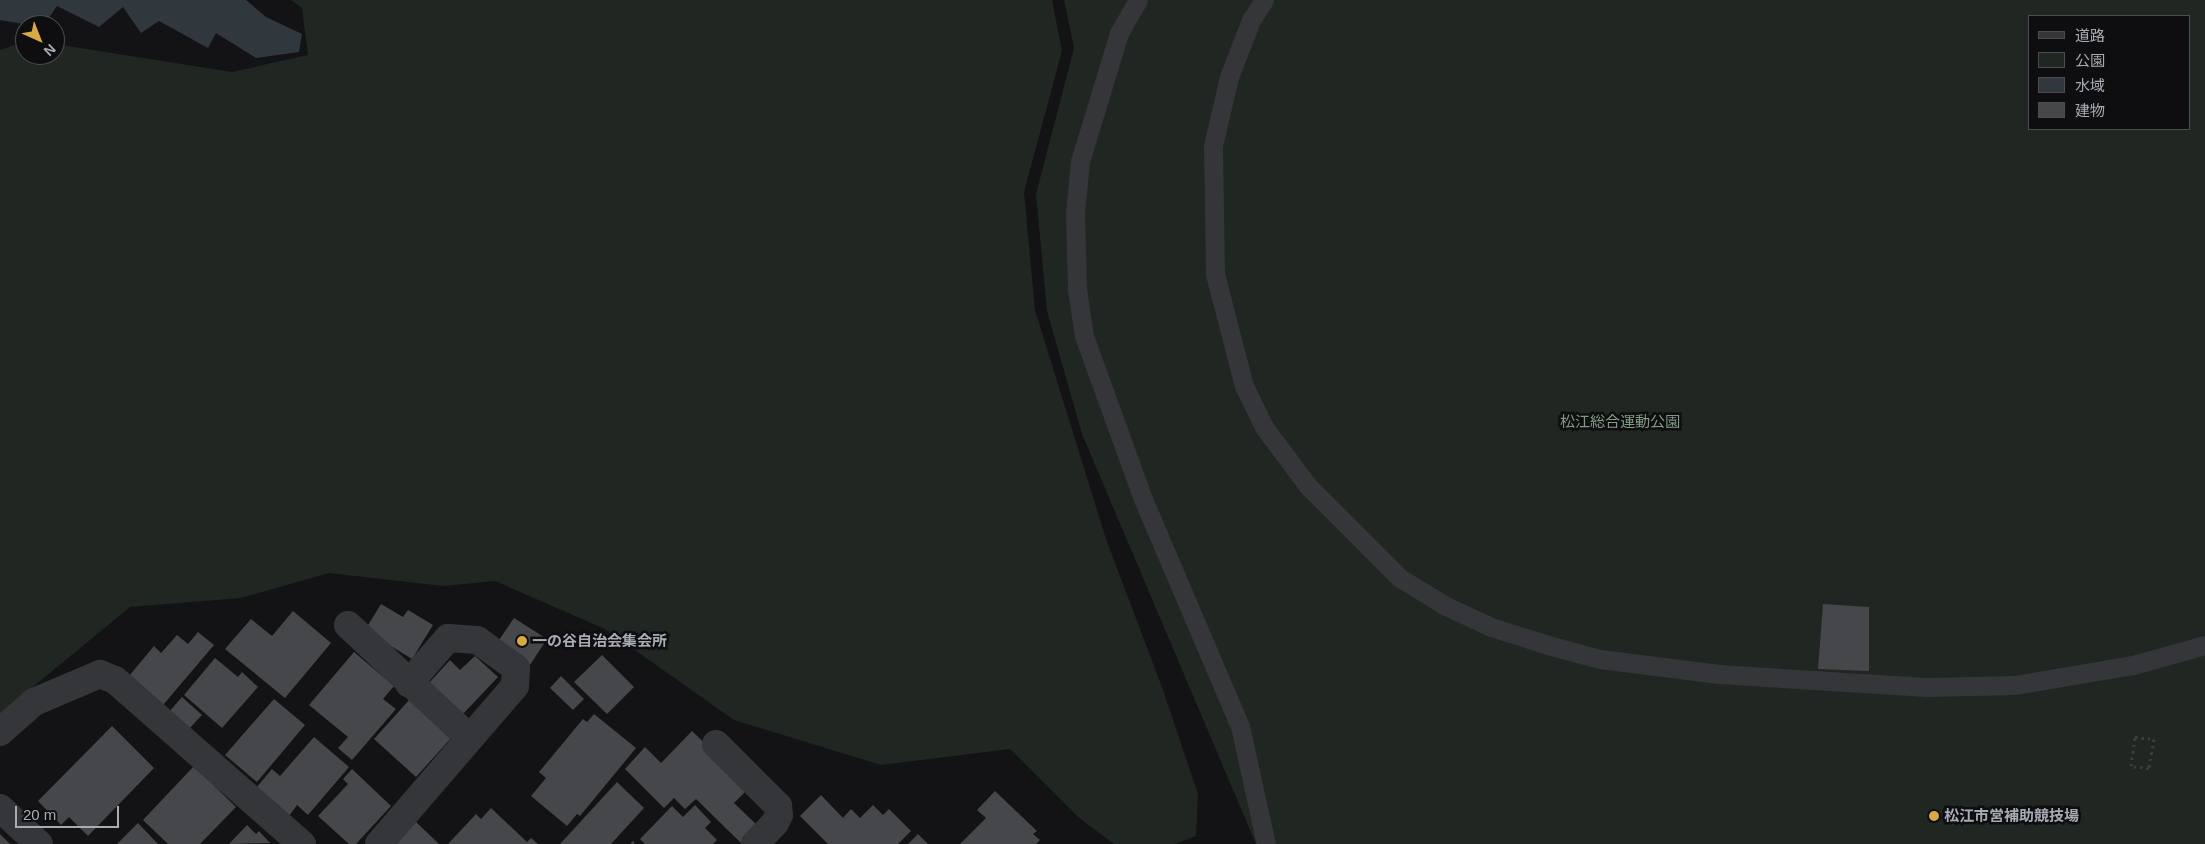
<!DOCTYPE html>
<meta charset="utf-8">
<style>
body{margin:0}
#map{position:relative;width:2205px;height:844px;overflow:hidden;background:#131315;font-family:Helvetica,"Noto Sans JP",sans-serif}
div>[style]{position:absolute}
.green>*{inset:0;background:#202621}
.water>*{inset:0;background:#30383e}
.building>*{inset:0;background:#46474a}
.path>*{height:3px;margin-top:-1.5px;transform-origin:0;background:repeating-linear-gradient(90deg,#3b3d40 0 2.5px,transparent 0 6.5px)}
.service>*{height:19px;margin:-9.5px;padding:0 9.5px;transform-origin:9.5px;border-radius:9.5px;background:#353639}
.minor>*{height:28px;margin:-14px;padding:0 14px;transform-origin:14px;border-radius:14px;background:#353639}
.dots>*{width:14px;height:14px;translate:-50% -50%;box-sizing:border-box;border:2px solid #0e0e10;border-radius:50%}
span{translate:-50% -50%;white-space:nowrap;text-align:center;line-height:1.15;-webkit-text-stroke:5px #0e0e10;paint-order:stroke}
.park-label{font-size:15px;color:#809c82}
.poi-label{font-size:15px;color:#a7abb3;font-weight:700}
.left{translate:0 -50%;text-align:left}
.legend{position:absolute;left:2028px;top:15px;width:162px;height:115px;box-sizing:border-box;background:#0e0e10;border:1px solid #4b4d51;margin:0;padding:6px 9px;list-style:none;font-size:15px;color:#a7abb3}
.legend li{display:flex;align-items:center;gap:10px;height:25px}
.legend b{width:25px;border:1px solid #4b4d51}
.north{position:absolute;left:15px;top:15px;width:50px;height:50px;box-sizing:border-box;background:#0e0e10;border:1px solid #4b4d51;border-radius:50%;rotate:136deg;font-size:14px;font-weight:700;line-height:20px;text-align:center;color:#a7abb3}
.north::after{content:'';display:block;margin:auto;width:18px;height:22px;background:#d9a847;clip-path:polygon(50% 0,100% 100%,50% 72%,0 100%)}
.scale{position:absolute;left:15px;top:806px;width:104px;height:22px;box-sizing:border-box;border:2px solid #a7abb3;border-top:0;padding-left:6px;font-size:15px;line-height:18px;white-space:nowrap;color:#a7abb3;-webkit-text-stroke:4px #0e0e10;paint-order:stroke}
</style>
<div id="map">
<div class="green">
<div style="clip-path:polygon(291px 0,1052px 0,1062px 51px,1024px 192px,1035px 310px,1106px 539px,1163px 690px,1198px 794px,1196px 836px,1175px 844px,1114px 844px,1078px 817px,1010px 749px,881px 765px,734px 720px,605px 629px,495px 581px,443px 586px,329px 573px,241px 598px,130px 607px,0 714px,0 50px,25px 42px,25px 55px,55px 55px,55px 44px,232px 72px,308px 55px,302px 8px)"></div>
<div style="clip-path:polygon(evenodd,1064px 0,2205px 0,2205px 844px,1256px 844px,1082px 434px,1047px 311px,1036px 194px,1074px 48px,1064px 0,2029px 16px,2189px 16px,2189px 129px,2029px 129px,2029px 16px)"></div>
</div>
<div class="water">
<div style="clip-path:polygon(0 0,246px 0,266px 17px,302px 34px,299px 52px,256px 58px,216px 33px,208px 48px,159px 21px,141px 33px,123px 7px,99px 27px,57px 6px,44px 25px,29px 25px,0 20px)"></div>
</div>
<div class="building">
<div style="clip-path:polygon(381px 604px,403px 617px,408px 610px,433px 625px,412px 659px,365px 630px)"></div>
<div style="clip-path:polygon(1823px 604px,1869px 607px,1869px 671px,1818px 669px)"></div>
<div style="clip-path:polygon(293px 611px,331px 643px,285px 698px,225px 649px,251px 619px,272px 636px)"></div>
<div style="clip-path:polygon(514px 618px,547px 639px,530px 665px,497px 643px)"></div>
<div style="clip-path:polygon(198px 632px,214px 645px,163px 705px,129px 676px,154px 646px,161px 653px,177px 635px,188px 644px)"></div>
<div style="clip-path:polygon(354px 652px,394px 686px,383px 699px,396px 709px,352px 760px,338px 748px,348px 737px,309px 705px)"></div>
<div style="clip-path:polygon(602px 655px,634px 687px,607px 714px,574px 682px)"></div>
<div style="clip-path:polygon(475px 656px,498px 677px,463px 714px,429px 683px,450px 660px,460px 670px)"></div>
<div style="clip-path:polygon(215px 658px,238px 677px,242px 672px,258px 687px,222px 728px,184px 695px)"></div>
<div style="clip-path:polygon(561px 676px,584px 699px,573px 710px,550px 688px)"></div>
<div style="clip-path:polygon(182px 697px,202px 715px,188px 730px,168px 713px)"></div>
<div style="clip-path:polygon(411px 698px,453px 736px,416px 777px,374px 739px)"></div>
<div style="clip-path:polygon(274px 699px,305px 725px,257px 782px,225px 755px)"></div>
<div style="clip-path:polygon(594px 714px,636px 748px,580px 816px,577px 814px,567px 826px,531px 796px,546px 778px,539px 772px,583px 719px,587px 722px)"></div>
<div style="clip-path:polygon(112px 726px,154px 768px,88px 836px,69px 817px,61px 825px,38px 801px)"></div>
<div style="clip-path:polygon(692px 731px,750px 787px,734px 803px,758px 826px,741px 843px,696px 799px,685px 809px,674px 798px,664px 808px,625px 769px,645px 747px,661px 763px)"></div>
<div style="clip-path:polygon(314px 737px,349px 767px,308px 815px,297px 805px,289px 816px,256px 788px,272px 769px,280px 776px)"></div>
<div style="clip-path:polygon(194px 766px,236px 807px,200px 844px,168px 844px,143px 820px)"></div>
<div style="clip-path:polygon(352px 769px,391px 806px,356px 844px,349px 844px,318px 816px,348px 784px,343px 779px)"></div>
<div style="clip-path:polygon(617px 782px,644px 808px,611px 844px,560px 844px)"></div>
<div style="clip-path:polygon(995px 791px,1037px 831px,1033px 834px,1040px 840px,1036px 844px,960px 844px,986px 818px,977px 810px)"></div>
<div style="clip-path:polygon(821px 795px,843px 818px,851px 809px,860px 818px,873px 805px,883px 815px,889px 809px,911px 831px,898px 844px,828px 844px,800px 816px)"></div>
<div style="clip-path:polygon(695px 805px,711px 822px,705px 828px,717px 840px,713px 844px,645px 844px,640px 839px,672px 806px,683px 817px)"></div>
<div style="clip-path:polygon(491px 808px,527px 842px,531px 838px,538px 844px,448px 844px,476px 814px,481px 819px)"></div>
<div style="clip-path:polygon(415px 821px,439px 844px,394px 844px)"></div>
<div style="clip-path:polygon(138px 823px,158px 844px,117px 844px)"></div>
<div style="clip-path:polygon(247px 825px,256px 834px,259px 831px,270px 843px,229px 844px)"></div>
<div style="clip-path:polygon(0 834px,10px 844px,0 844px)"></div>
<div style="clip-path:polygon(918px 834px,928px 844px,908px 844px)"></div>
</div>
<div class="path">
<div style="left:2135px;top:737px;width:19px;rotate:6deg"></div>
<div style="left:2154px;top:739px;width:29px;rotate:100deg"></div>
<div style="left:2149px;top:768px;width:18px;rotate:-174deg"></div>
<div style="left:2131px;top:766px;width:29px;rotate:-82deg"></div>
<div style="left:632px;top:841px;width:4px;rotate:56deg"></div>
</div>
<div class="service">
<div style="left:1138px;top:0;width:38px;rotate:120deg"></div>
<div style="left:1119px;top:33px;width:134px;rotate:106.9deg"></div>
<div style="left:1080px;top:161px;width:52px;rotate:95.5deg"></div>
<div style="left:1075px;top:213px;width:76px;rotate:88.5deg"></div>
<div style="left:1077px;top:289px;width:48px;rotate:81.5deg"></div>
<div style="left:1084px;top:336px;width:173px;rotate:70.1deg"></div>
<div style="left:1143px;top:499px;width:247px;rotate:66.9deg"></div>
<div style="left:1240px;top:726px;width:121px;rotate:77.6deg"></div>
<div style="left:1264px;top:0;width:24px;rotate:123deg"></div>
<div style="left:1251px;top:20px;width:61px;rotate:111.1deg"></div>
<div style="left:1229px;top:77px;width:71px;rotate:103.1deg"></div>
<div style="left:1213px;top:146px;width:128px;rotate:89.1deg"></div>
<div style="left:1215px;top:274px;width:116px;rotate:75.5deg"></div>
<div style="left:1244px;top:386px;width:46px;rotate:64deg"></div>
<div style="left:1264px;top:427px;width:74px;rotate:53.3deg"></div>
<div style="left:1308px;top:486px;width:130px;rotate:45deg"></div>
<div style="left:1400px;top:578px;width:54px;rotate:31.3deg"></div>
<div style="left:1446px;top:606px;width:50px;rotate:25deg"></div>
<div style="left:1491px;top:627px;width:60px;rotate:17.5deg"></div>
<div style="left:1548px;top:645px;width:54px;rotate:15.1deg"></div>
<div style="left:1600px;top:659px;width:120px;rotate:7.2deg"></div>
<div style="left:1719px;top:674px;width:208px;rotate:3.6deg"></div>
<div style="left:1927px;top:687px;width:88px;rotate:-1.3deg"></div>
<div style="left:2015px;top:685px;width:120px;rotate:-9.6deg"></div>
<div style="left:2133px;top:665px;width:75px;rotate:-15.5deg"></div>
</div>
<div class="minor">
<div style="left:348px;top:625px;width:151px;rotate:42.9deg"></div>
<div style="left:0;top:732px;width:45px;rotate:-41.4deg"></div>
<div style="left:34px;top:702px;width:72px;rotate:-23deg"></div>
<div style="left:100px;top:674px;width:16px;rotate:22deg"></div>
<div style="left:115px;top:680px;width:249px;rotate:41.3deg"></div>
<div style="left:716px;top:744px;width:88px;rotate:45deg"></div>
<div style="left:778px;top:806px;width:9px;rotate:84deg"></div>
<div style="left:779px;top:815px;width:9px;rotate:117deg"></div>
<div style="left:775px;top:823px;width:29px;rotate:134deg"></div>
<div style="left:0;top:808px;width:53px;rotate:42.7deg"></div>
<div style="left:379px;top:844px;width:208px;rotate:-49.3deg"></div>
<div style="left:515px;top:686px;width:18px;rotate:-87deg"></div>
<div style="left:516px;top:668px;width:48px;rotate:-144.3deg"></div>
<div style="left:477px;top:640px;width:29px;rotate:-176deg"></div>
<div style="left:448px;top:638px;width:60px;rotate:130.9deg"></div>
</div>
<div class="dots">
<div style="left:522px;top:641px;background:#d9a847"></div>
<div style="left:1934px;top:816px;background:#d9a847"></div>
</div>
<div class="park-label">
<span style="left:1620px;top:422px">松江総合運動公園</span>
</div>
<div class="poi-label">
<span class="left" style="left:532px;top:641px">一の谷自治会集会所</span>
<span class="left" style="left:1944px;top:816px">松江市営補助競技場</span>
</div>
<ul class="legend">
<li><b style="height:6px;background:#353639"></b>道路</li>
<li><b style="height:14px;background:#202621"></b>公園</li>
<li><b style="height:14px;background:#30383e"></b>水域</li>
<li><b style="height:14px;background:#46474a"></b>建物</li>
</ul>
<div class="north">N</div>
<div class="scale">20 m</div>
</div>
